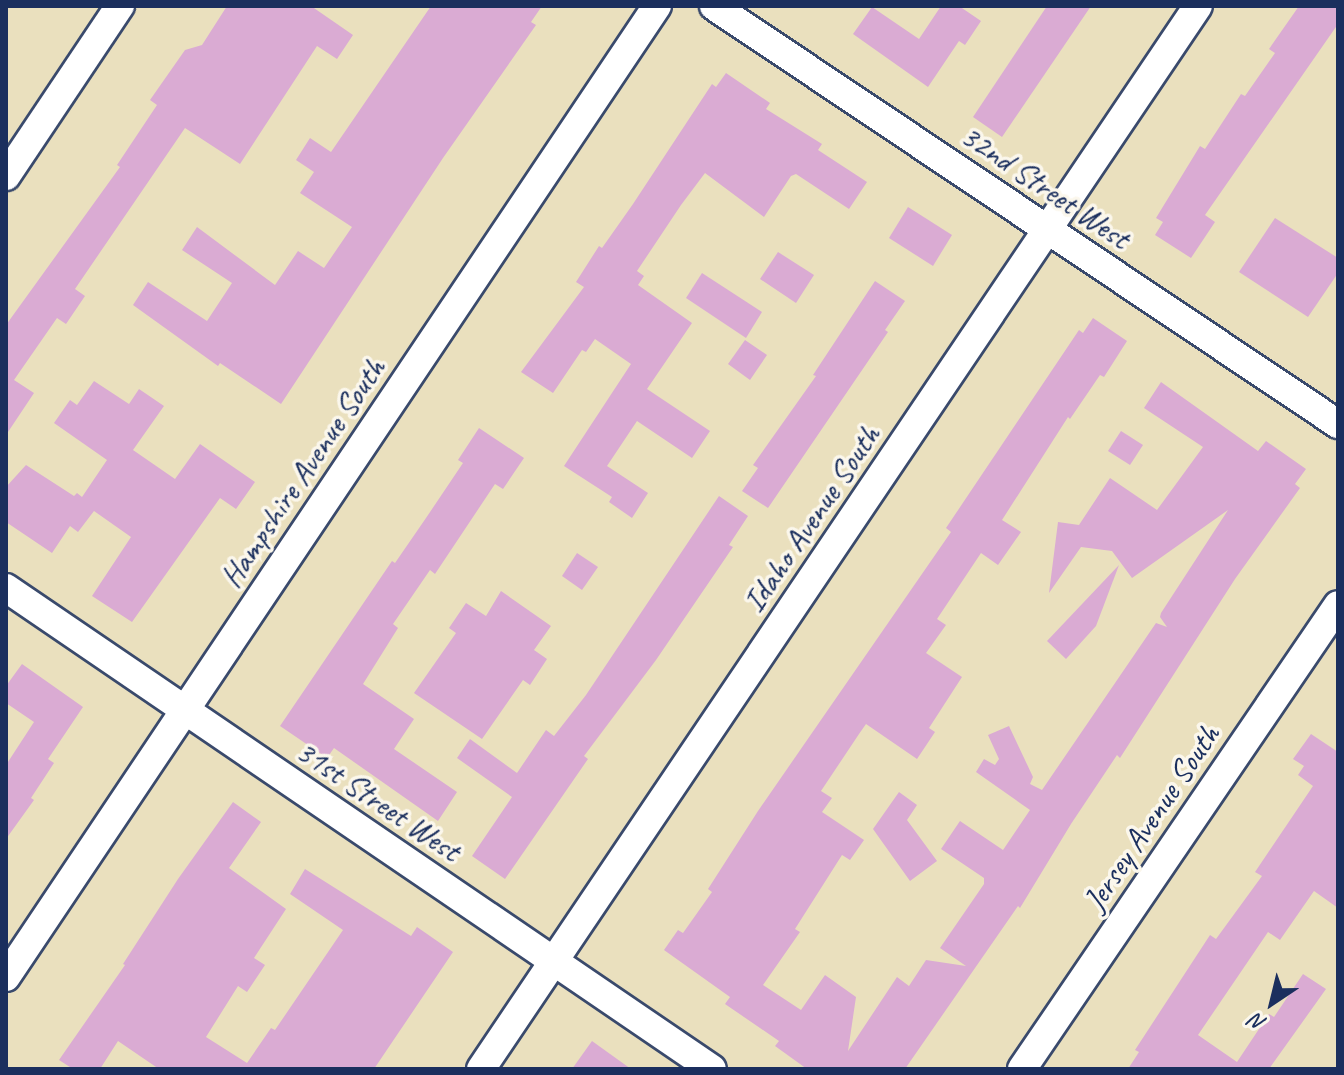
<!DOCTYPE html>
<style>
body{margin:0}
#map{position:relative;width:1344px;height:1075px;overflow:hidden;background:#eae0be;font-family:Caveat,sans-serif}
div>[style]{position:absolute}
.building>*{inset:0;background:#daabd3}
.roads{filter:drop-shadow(2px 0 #3a4a6c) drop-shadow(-2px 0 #3a4a6c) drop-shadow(0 2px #3a4a6c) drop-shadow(0 -2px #3a4a6c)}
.street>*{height:28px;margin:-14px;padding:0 14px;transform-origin:14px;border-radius:14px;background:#fff}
span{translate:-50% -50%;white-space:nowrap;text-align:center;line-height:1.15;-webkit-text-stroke:7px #fbf7ec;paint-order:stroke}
.street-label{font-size:32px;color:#1b2f5e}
.frame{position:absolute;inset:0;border:8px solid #1b2f5e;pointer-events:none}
.north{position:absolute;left:1232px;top:963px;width:80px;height:80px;-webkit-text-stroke:6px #fbf7ec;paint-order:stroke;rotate:215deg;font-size:22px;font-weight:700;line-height:32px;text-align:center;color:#1b2f5e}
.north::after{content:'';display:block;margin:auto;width:28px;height:36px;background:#1b2f5e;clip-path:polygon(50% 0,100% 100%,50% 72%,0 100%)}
</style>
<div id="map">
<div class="building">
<div style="clip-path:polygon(227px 6px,311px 6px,353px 35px,337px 59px,317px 46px,240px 164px,185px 128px,75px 289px,85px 296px,66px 324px,57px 318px,14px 380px,34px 393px,6px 435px,6px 325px,120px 167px,117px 165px,157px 105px,150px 100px,185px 50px,202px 45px)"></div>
<div style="clip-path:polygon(431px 6px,542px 6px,531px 22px,536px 25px,443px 158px,281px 404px,220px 363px,218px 366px,133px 305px,148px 282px,207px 321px,232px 283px,182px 250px,197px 227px,275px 285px,298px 251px,324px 268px,352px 227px,300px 193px,314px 172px,296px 160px,310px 138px,331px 152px)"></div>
<div style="clip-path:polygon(941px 6px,959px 6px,981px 21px,965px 45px,959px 41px,928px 87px,853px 34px,872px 7px,919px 39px)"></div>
<div style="clip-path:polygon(1047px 6px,1091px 6px,1002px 137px,973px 117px)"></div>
<div style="clip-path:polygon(1299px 6px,1338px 6px,1338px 24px,1205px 215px,1215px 222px,1191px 258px,1155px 235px,1163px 222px,1156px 218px,1200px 146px,1205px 149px,1241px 94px,1245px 96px,1275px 53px,1269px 49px)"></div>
<div style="clip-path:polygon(726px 73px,770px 103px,766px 109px,822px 144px,818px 150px,867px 182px,849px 209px,796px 174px,791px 176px,764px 217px,705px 173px,681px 205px,637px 271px,644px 276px,638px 285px,692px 323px,647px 389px,710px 431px,692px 458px,637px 421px,607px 466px,648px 493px,632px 518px,609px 502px,612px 497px,564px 466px,631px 364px,595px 339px,586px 352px,582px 350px,553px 393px,521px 372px,584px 287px,576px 282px,599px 246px,602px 248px,633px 204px,712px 84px,716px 87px)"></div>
<div style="clip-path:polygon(908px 207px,952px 235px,933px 266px,889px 238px)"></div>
<div style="clip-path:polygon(1275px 218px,1338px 258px,1338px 273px,1308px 317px,1239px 272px)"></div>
<div style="clip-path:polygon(778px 252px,814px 275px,796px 303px,760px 279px)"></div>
<div style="clip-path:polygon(702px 273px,762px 312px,746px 338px,686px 298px)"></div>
<div style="clip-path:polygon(875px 281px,905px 301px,885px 330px,888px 332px,768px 508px,742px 491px,758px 468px,753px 465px,816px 376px,813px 375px)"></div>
<div style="clip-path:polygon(1093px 318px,1127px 341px,1104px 377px,1100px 375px,1070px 419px,1068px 417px,1002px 520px,1021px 532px,998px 565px,981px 553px,937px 619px,946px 625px,926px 653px,962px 677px,929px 728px,935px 732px,917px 759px,866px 724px,859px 734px,821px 791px,832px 798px,822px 812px,864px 840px,850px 860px,842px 855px,795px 929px,800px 932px,763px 985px,801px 1010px,825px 975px,856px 997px,848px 1051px,897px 977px,909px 986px,926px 960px,966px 966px,940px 948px,984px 884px,984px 878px,941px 849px,960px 821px,1003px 850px,1030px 810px,976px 772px,984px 759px,995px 765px,999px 759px,988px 735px,1009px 726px,1033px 777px,1030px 784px,1042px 790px,1156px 623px,1167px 627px,1160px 617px,1161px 613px,1228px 510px,1132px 578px,1112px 551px,1081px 547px,1049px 593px,1058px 522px,1079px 525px,1110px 478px,1157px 510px,1203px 447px,1144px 408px,1161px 382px,1258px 451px,1266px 441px,1306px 469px,1295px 484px,1300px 488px,1235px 579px,1120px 758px,1117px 755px,1071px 824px,1020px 908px,1018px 906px,905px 1069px,807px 1069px,775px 1046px,779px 1041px,725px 1004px,730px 997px,664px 950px,678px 930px,683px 933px,712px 892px,708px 889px,758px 811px,951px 532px,946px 528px,1079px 330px,1083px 333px)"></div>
<div style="clip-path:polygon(745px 340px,767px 355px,750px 380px,728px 364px)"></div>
<div style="clip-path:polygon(94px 381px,129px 404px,139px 389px,164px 406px,133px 450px,175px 479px,200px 444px,255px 482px,236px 509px,220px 498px,132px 622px,92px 596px,131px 537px,94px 511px,78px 532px,70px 526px,52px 553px,6px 522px,6px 487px,26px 465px,74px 496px,77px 493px,82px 497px,107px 460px,54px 423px,70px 400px,77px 405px)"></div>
<div style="clip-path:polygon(479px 428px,524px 458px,503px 489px,495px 484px,435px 574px,430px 570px,393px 624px,398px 628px,363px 684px,414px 719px,394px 749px,457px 792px,438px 821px,334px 748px,327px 758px,280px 726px,392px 561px,395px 563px,426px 518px,463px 463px,458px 460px)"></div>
<div style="clip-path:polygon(1121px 431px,1143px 445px,1130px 465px,1108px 451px)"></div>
<div style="clip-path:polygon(719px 496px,748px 516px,729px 545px,733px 547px,656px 660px,584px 756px,588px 759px,505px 879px,472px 856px,512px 797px,457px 758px,470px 739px,517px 773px,546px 730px,554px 736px,586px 695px)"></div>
<div style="clip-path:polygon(577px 553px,598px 567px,582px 590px,562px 576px)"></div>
<div style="clip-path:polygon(1119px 565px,1096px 626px,1066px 659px,1047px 641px)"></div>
<div style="clip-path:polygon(501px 591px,551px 626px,534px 650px,547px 659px,530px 685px,523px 680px,482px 739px,414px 693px,456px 633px,449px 628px,466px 603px,486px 616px)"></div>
<div style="clip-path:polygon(22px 664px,83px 707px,48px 759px,54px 763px,31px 798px,34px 800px,6px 839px,6px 765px,34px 722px,6px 703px,6px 686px)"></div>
<div style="clip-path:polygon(1311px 734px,1338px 752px,1338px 908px,1314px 891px,1280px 940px,1268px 932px,1198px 1035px,1237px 1062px,1269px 1014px,1274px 1017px,1303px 974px,1326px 989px,1269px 1069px,1128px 1069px,1139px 1052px,1135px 1050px,1210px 935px,1216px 939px,1262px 876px,1255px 872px,1313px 786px,1298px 775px,1304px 766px,1293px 759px)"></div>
<div style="clip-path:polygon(899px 792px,917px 805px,907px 820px,937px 861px,910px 881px,873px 829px)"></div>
<div style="clip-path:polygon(233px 802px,261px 822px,229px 868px,286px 909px,254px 958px,265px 965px,247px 992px,238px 986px,206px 1037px,247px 1063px,271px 1028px,275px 1030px,343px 930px,290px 894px,305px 869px,411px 936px,417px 927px,453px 952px,374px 1069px,159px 1069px,118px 1041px,100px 1069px,73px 1069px,59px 1060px,125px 965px,123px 964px,178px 879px)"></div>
<div style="clip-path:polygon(592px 1041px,631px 1069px,572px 1069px)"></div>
</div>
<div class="roads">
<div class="street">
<div style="left:714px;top:6px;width:751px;rotate:33.82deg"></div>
<div style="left:6px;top:176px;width:205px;rotate:-56.2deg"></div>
<div style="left:6px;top:588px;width:854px;rotate:34.27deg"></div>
<div style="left:6px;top:977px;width:1169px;rotate:-56.16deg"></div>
<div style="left:481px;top:1069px;width:1282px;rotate:-56deg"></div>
<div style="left:1022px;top:1069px;width:561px;rotate:-55.74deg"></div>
</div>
</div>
<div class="street-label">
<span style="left:1045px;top:187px;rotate:34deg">32nd Street West</span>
<span style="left:303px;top:473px;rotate:-56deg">Hampshire Avenue South</span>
<span style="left:812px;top:519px;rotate:-56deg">Idaho Avenue South</span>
<span style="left:378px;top:801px;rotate:34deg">31st Street West</span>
<span style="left:1152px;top:818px;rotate:-56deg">Jersey Avenue South</span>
</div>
<div class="frame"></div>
<div class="north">N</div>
</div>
